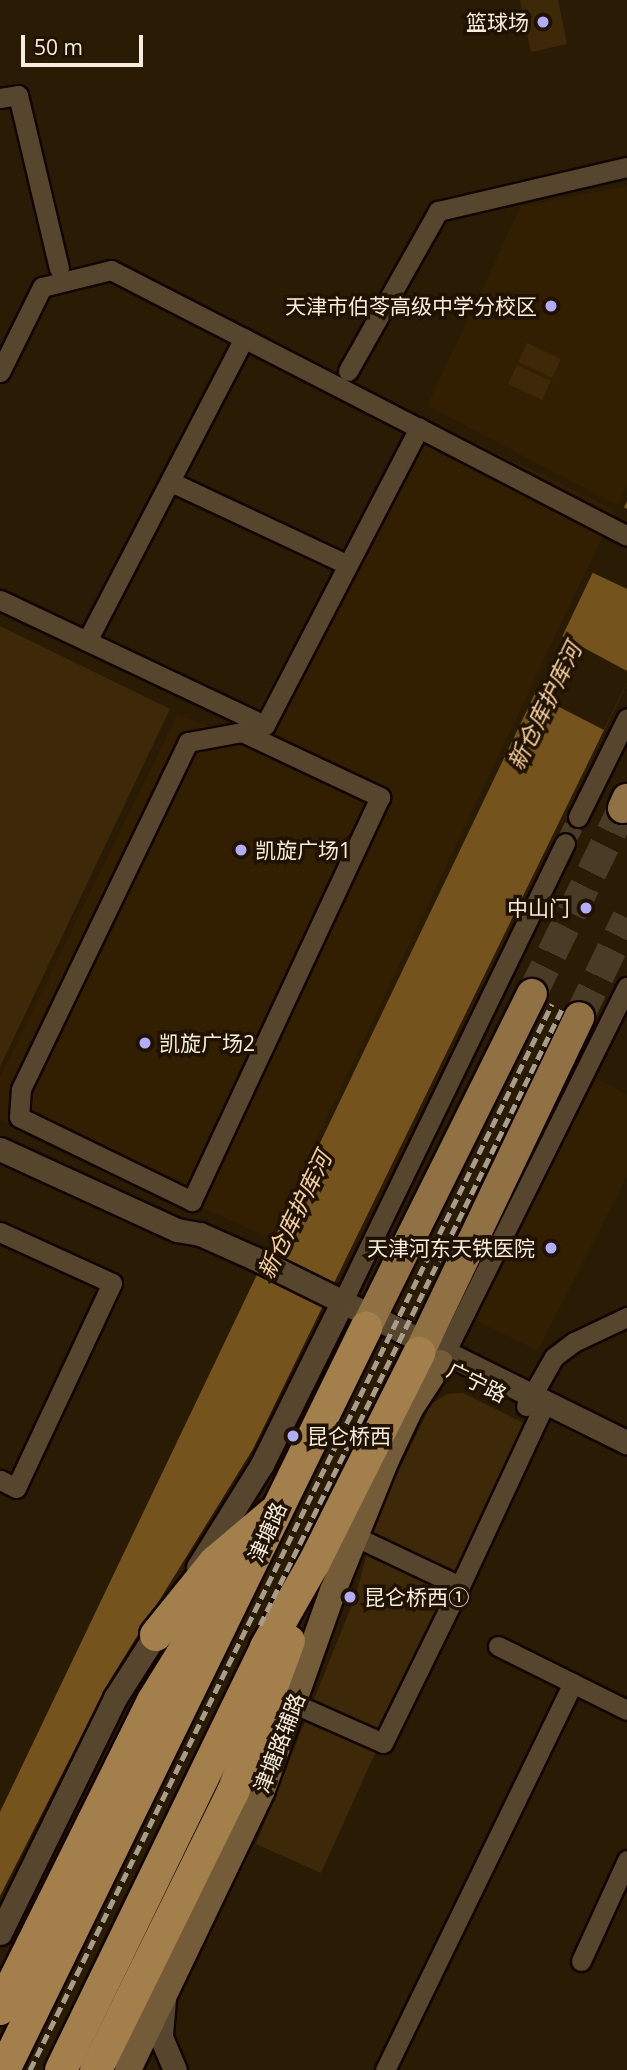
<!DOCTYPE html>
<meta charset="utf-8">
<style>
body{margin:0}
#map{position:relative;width:627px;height:2070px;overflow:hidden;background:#2a1b04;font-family:"Open Sans","Noto Sans SC",sans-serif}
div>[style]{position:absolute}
.built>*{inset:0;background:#321f01}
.green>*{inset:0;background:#3d2908}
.water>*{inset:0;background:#75531d}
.pier>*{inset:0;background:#2a1b04}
.minor-tunnel>*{height:19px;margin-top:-9.5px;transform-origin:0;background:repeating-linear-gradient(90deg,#493b25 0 19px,transparent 0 29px)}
.primary-tunnel>*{height:30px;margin-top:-15px;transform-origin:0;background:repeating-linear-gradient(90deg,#493b25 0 30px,transparent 0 45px)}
.roads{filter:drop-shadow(2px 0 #120500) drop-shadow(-2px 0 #120500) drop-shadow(0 2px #120500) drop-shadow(0 -2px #120500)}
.minor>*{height:19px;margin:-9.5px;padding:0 9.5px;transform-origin:9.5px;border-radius:9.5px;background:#57462e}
.tertiary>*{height:23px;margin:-11.5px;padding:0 11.5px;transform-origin:11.5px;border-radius:11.5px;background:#57462e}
.secondary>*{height:26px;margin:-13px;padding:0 13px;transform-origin:13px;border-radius:13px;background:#745c39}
.primary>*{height:30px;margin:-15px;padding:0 15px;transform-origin:15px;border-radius:15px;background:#907144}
.trunk>*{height:32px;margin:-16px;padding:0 16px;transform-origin:16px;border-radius:16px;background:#a3804b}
.rail>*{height:5px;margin-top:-2.5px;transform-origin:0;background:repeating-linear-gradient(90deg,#a89c8a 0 10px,transparent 0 15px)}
.dots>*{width:19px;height:19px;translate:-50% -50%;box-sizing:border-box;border:4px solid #201200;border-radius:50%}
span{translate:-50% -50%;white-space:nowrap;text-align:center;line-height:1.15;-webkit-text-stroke:7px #201200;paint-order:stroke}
.poi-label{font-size:21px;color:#f8eee0}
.right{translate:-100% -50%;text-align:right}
.left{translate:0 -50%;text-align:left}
.street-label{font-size:21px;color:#f8eee0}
.water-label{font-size:23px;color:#f6d19c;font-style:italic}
.scale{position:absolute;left:21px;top:35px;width:122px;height:32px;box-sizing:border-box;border:4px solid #f8eee0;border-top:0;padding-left:9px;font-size:21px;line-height:24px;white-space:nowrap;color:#f8eee0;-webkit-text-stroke:5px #201200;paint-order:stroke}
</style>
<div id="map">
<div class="built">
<div style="clip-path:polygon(627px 186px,627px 486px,618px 505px,427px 406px,521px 206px)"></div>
<div style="clip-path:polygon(416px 415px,615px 510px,270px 1238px,0 1119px,0 1077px,177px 715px,244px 737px)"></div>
<div style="clip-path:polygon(596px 1079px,627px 1094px,627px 1176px,538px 1351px,475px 1320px)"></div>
</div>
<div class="green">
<div style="clip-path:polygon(520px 0,558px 0,567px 44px,531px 52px)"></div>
<div style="clip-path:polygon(527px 343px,561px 359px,552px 378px,518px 362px)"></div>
<div style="clip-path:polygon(517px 365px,551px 381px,542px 400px,508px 384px)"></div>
<div style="clip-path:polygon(0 626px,170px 709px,0 1067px)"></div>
<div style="clip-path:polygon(463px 1393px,524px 1423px,321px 1873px,256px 1844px,355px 1597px,378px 1514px,431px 1404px,447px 1394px)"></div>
</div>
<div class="water">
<div style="clip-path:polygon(627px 501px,627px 683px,253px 1449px,110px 1680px,0 1896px,0 1812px)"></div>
</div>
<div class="pier">
<div style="clip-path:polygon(621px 506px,627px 509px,627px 589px,589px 571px)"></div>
<div style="clip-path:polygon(562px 636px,627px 671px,627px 683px,604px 730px,534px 694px)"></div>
</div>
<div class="minor-tunnel">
<div style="left:565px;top:843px;width:29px;rotate:-63deg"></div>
</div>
<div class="primary-tunnel">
<div style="left:532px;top:994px;width:207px;rotate:-63.9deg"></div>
<div style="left:579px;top:1017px;width:110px;rotate:-64.1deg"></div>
</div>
<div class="roads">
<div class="minor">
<div style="left:0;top:98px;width:18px;rotate:-9deg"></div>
<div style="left:18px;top:95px;width:178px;rotate:76.7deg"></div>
<div style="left:348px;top:371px;width:184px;rotate:-60.6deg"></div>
<div style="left:438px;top:211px;width:194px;rotate:-13.1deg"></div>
<div style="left:0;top:372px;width:95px;rotate:-63.7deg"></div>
<div style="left:42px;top:287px;width:71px;rotate:-13.8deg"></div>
<div style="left:111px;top:270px;width:346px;rotate:27.2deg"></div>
<div style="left:171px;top:482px;width:195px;rotate:25.1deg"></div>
<div style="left:0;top:600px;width:293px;rotate:25.3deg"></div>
<div style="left:265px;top:725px;width:335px;rotate:-62.6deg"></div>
<div style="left:419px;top:428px;width:234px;rotate:27.4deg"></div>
<div style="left:87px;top:641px;width:341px;rotate:-62.6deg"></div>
<div style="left:242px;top:732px;width:153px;rotate:25.2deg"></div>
<div style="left:380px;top:797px;width:446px;rotate:115deg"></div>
<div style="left:192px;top:1201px;width:192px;rotate:-154.1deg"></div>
<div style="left:19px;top:1117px;width:28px;rotate:-86deg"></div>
<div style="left:21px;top:1089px;width:385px;rotate:-64.3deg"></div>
<div style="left:188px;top:742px;width:55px;rotate:-10.5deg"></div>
<div style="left:578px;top:817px;width:110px;rotate:-63.7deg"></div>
<div style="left:0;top:1232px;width:123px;rotate:24.5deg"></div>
<div style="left:112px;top:1283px;width:226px;rotate:115.1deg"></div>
<div style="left:16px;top:1488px;width:18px;rotate:-153deg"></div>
<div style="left:337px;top:1313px;width:522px;rotate:-64.12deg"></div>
<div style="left:440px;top:1363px;width:420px;rotate:-63.6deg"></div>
<div style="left:526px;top:1406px;width:56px;rotate:-60.3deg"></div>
<div style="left:554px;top:1357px;width:25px;rotate:-37deg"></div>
<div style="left:574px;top:1342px;width:59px;rotate:-25.3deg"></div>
<div style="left:354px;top:1536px;width:117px;rotate:25.3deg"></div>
<div style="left:460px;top:1586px;width:202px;rotate:-65.1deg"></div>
<div style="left:498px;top:1646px;width:144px;rotate:26.4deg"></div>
<div style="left:295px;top:1704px;width:96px;rotate:23.9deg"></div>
<div style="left:383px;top:1743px;width:175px;rotate:-63.9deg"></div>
<div style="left:581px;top:1961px;width:111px;rotate:-65.5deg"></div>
<div style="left:385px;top:2070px;width:430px;rotate:-64.1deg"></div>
</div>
<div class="tertiary">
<div style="left:0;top:1149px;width:195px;rotate:24.6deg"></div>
<div style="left:177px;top:1230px;width:23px;rotate:10deg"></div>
<div style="left:200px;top:1234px;width:59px;rotate:24deg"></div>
<div style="left:254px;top:1258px;width:416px;rotate:26.3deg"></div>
<div style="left:198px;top:1567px;width:121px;rotate:-58.1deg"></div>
<div style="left:262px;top:1464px;width:169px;rotate:-63.6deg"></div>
<div style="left:0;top:1933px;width:262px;rotate:-63.9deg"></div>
<div style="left:115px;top:1698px;width:89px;rotate:-57.4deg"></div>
<div style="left:164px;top:2000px;width:37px;rotate:95deg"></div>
<div style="left:161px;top:2037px;width:36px;rotate:67deg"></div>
</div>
<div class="secondary">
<div style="left:128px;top:2070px;width:310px;rotate:-64.4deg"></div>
<div style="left:262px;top:1790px;width:211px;rotate:-70.4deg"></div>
<div style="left:333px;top:1591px;width:141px;rotate:-68deg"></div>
<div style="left:386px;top:1460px;width:56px;rotate:-64.8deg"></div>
<div style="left:410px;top:1409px;width:55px;rotate:-56.9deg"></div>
</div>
<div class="primary">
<div style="left:623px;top:808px;width:10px;rotate:-66deg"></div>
<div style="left:366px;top:1328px;width:373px;rotate:-63.6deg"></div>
<div style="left:419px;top:1353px;width:372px;rotate:-64.5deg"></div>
</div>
<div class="trunk">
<div style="left:156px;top:1635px;width:94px;rotate:-51.1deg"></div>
<div style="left:215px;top:1562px;width:76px;rotate:-40.2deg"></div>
<div style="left:0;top:2009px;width:344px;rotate:-63.6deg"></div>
<div style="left:153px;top:1701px;width:156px;rotate:-58.3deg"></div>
<div style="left:4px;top:2070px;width:826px;rotate:-63.99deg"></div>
<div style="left:61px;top:2070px;width:470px;rotate:-64.1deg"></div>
<div style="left:266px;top:1647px;width:97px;rotate:-60.3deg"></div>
<div style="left:314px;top:1563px;width:235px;rotate:-63.4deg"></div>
<div style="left:96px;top:2070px;width:310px;rotate:-63.8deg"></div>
<div style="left:233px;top:1792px;width:161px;rotate:-69.7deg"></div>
</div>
</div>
<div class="rail">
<div style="left:260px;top:1625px;width:686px;rotate:-63.88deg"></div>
<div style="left:30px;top:2070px;width:1187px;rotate:-63.91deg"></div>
</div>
<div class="dots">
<div style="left:543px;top:22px;background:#b1adfa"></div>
<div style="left:551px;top:306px;background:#b1adfa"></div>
<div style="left:241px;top:850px;background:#b1adfa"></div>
<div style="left:586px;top:908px;background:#b1adfa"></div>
<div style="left:145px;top:1043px;background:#b1adfa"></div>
<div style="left:551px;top:1248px;background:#b1adfa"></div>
<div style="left:293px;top:1436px;background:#b1adfa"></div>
<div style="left:350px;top:1597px;background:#b1adfa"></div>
</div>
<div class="poi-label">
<span class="right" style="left:529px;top:22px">篮球场</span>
<span class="right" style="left:537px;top:306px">天津市伯苓高级中学分校区</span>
<span class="left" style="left:255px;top:850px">凯旋广场1</span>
<span class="right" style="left:570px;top:908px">中山门</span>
<span class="left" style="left:159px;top:1043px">凯旋广场2</span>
<span class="right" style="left:535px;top:1248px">天津河东天铁医院</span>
<span class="left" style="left:307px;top:1436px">昆仑桥西</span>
<span class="left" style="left:364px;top:1597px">昆仑桥西①</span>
</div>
<div class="street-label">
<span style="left:477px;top:1382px;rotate:26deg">广宁路</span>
<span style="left:267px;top:1532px;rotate:-66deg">津塘路</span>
<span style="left:279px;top:1743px;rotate:-69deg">津塘路辅路</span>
</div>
<div class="water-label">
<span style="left:544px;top:706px;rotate:-64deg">新仓库护库河</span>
<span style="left:294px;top:1215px;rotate:-64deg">新仓库护库河</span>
</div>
<div class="scale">50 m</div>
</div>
